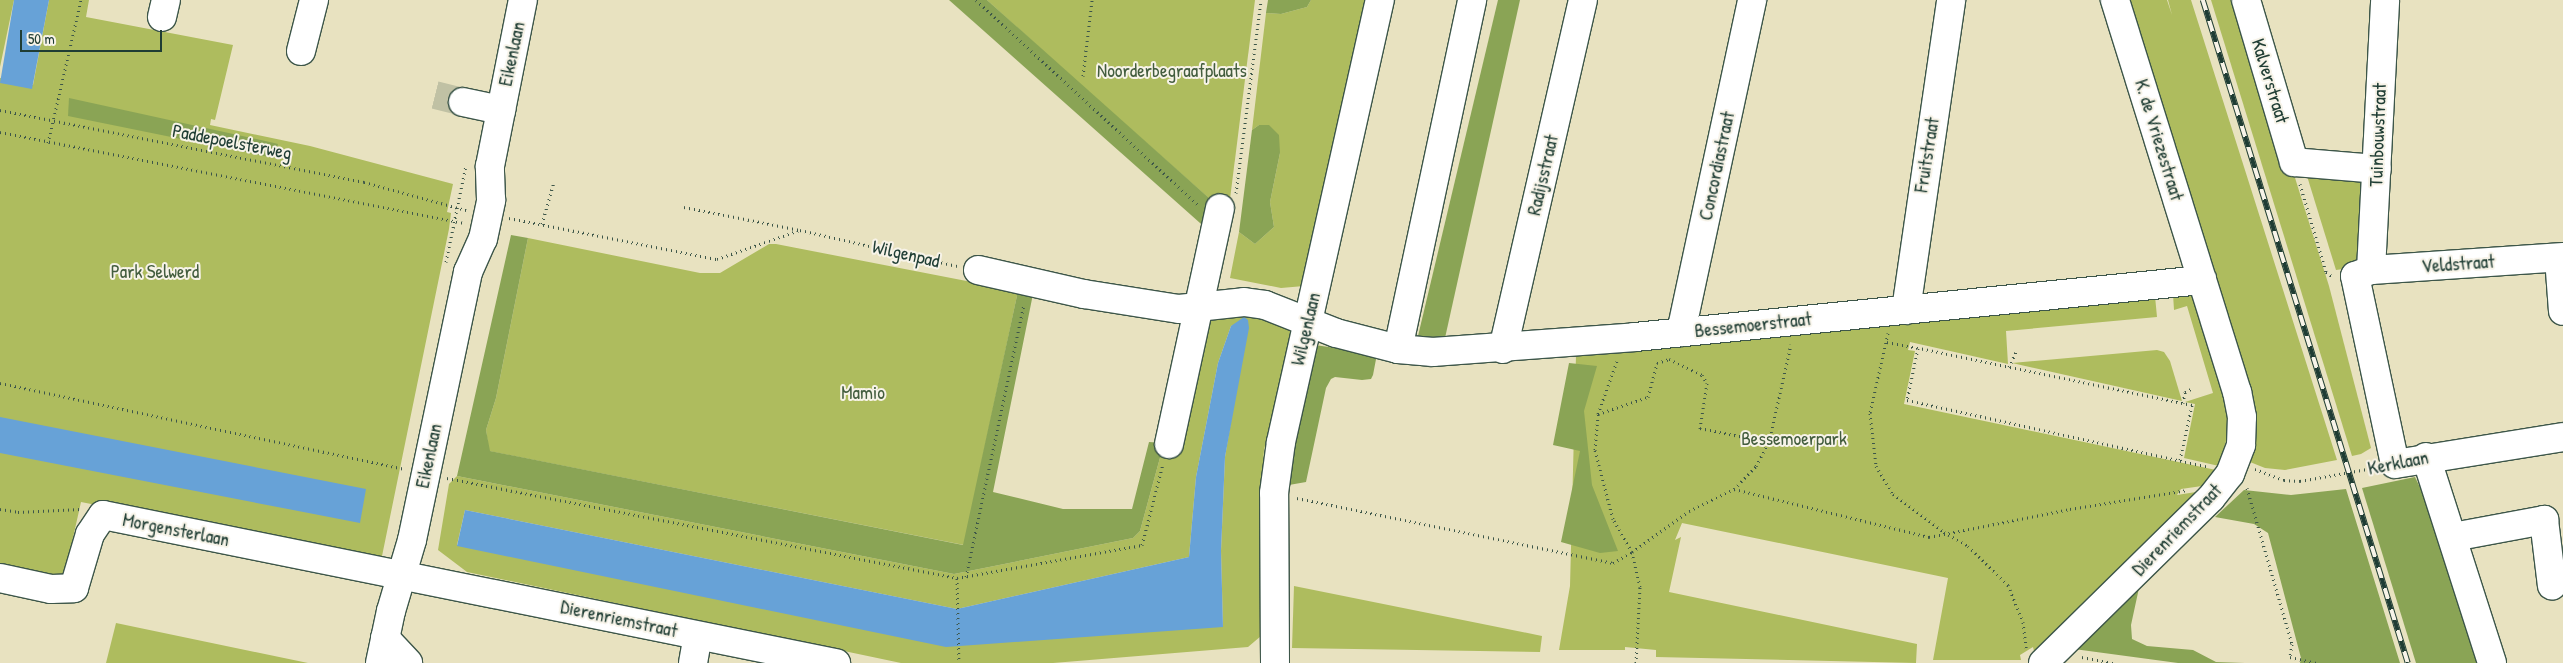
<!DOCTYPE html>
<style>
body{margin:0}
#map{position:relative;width:2563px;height:663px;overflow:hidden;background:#e8e2c0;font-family:"Patrick Hand",sans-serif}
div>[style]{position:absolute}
.green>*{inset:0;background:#aebc5e}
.forest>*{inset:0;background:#8aa455}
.water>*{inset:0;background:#67a2d7}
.minor-tunnel>*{height:28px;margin-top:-14px;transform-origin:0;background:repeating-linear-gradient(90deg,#c0c1a4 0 28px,transparent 0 42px)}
.path>*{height:3px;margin-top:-1.5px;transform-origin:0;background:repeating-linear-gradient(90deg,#3d5649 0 1px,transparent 0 5px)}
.roads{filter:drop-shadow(1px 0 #3d5649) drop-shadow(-1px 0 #3d5649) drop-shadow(0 1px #3d5649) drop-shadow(0 -1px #3d5649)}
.minor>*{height:28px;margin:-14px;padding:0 14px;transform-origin:14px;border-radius:14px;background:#fff}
.major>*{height:28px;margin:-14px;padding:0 14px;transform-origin:14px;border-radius:14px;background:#fff}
.rail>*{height:5.5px;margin-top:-2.75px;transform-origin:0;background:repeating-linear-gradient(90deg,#f7f3e8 0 11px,#1f3d34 0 22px);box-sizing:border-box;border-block:1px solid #1f3d34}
span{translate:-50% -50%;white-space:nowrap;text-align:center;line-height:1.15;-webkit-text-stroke:4px #f7f3e8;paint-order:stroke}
.street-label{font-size:19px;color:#1f3d34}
.park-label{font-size:19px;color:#435d3e}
.scale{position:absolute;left:20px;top:30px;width:142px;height:22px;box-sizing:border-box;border:2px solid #1f3d34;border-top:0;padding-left:6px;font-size:15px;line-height:18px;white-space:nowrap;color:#1f3d34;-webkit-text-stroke:4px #f7f3e8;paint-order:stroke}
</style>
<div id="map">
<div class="green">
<div style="clip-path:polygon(0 0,14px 0,0 67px)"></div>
<div style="clip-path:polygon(49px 0,89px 0,86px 17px,233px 45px,215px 120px,211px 119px,210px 125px,310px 146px,453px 184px,447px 212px,451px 213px,449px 229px,381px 561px,81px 502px,64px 578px,0 566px,0 78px,33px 85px)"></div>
<div style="clip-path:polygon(987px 0,1255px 0,1228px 215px,1074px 79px)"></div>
<div style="clip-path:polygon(1311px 0,1372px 0,1304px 286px,1281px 288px,1230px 278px,1239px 232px,1255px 244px,1274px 227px,1270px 202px,1280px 153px,1259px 125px,1252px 130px,1266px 13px,1281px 14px,1307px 7px)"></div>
<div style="clip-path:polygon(2127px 0,2167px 0,2172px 15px,2168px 0,2191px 0,2337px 460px,2285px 470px,2265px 468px,2250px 462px,2253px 456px,2253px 407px)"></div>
<div style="clip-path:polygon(2211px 0,2239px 0,2329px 286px,2371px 448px,2361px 454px,2352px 456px)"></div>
<div style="clip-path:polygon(2307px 176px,2370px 181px,2365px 266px,2336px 270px)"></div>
<div style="clip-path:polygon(528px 238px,700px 273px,720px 273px,769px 244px,776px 244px,1018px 291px,964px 545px,489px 451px,486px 430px,496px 398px)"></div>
<div style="clip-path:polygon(2192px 292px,2227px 405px,2228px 434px,2219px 466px,2184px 458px,2195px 404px,2185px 402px,2213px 393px,2187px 306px,2174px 310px,2173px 294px)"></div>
<div style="clip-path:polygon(2155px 296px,2157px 317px,2006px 331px,2008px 364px,1910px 342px,1908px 350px,1915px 351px,1904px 404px,2216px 470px,2202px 486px,2181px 489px,2177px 495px,2196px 492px,2034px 651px,2033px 647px,2020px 655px,2021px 660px,1933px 660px,1948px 578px,1682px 523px,1675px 540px,1681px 537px,1669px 592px,1917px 644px,1916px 663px,1656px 657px,1656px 650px,1625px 647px,1625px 650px,1559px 650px,1570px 586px,1576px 355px)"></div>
<div style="clip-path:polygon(evenodd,1212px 307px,1296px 318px,1264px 450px,1261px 490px,1261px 636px,1248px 647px,1053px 663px,901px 663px,467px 572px,438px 550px,449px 484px,457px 476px,954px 574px,1133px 538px,1140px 531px,1164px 443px,1212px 307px,1248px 320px,1225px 457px,1221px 551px,1223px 627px,801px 616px,457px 545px,465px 510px,957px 609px,1189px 557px,1196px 477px,1218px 363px,1231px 326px,1248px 320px)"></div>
<div style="clip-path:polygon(2157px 350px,2164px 352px,2170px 361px,2182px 401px,2012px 363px)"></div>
<div style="clip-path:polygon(1294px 586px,1542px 636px,1540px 652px,1292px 648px)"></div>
<div style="clip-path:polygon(116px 623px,308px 663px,106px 663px)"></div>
</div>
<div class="forest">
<div style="clip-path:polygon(949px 0,987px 0,1228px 215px,1218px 239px)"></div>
<div style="clip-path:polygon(1268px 0,1311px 0,1307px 7px,1281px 14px,1266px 13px)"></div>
<div style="clip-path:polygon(1498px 0,1520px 0,1445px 338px,1418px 336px)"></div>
<div style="clip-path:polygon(69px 98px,274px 143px,278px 144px,274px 158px,68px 116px)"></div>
<div style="clip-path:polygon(1259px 125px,1269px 125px,1279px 135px,1280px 153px,1270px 202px,1274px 227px,1255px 244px,1239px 232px,1252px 130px)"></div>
<div style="clip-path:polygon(511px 235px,528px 238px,496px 398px,486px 430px,490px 451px,963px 545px,1018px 291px,1033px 294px,993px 492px,1063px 509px,1132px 509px,1149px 442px,1164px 443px,1140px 531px,1133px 538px,954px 574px,457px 476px)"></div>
<div style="clip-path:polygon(1315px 345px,1377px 354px,1373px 375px,1371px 379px,1362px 380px,1335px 377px,1331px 379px,1326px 388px,1306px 482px,1289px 485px,1291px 442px)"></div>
<div style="clip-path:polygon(1569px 363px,1597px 366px,1584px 411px,1592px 485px,1618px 551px,1600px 553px,1561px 542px,1580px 451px,1553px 445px)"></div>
<div style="clip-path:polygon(2415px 477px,2428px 504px,2477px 663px,2416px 663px,2362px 488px)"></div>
<div style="clip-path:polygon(2346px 489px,2350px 502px,2400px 663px,2300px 663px,2301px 658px,2268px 533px,2254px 524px,2215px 517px,2244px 490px,2291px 495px)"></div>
<div style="clip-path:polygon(2139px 588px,2131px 625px,2132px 639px,2147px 646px,2193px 650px,2216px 662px,2245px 663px,2178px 663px,2074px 649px)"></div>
</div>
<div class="water">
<div style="clip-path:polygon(14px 0,49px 0,32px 89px,0 83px)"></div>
<div style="clip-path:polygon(1244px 317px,1248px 320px,1249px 328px,1225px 457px,1221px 551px,1223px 627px,946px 647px,457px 546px,465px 510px,957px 609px,1189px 557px,1196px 477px,1218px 363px,1231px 326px)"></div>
<div style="clip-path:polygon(0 417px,366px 489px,360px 523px,0 453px)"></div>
</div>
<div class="minor-tunnel">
<div style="left:435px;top:95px;width:29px;rotate:14deg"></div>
</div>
<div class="path">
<div style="left:976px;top:0;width:302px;rotate:42.7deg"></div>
<div style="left:1083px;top:76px;width:77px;rotate:-83.2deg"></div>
<div style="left:0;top:110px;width:371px;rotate:11.2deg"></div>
<div style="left:364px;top:182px;width:106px;rotate:15.4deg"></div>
<div style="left:0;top:132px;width:472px;rotate:11.1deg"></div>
<div style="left:48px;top:143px;width:147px;rotate:-77deg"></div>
<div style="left:2300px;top:184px;width:92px;rotate:73.5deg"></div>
<div style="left:2326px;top:272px;width:7px;rotate:34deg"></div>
<div style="left:1236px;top:193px;width:195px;rotate:-82.6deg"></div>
<div style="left:684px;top:207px;width:118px;rotate:11.2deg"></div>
<div style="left:509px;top:218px;width:212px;rotate:11.2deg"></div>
<div style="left:717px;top:259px;width:88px;rotate:-19.3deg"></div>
<div style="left:800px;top:230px;width:161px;rotate:12.9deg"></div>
<div style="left:542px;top:224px;width:44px;rotate:-74.1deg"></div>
<div style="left:446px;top:262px;width:99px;rotate:-78.3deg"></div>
<div style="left:1888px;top:333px;width:82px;rotate:102.7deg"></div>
<div style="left:1870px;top:413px;width:53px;rotate:83.5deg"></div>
<div style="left:1876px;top:466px;width:33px;rotate:59deg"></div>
<div style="left:1893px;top:494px;width:64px;rotate:36.7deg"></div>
<div style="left:1944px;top:532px;width:28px;rotate:30deg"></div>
<div style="left:1968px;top:546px;width:56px;rotate:44.3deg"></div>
<div style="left:2008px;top:585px;width:40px;rotate:68deg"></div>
<div style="left:2023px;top:622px;width:26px;rotate:83deg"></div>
<div style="left:1887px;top:342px;width:32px;rotate:11deg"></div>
<div style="left:2009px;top:367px;width:19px;rotate:-65deg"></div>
<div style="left:0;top:383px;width:414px;rotate:12deg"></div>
<div style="left:2183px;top:403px;width:11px;rotate:-80deg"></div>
<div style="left:2185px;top:392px;width:7px;rotate:-27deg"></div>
<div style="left:1598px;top:414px;width:53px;rotate:-18.8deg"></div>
<div style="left:1648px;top:397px;width:35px;rotate:-75deg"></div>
<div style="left:1657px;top:363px;width:13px;rotate:-18deg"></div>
<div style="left:1669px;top:359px;width:37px;rotate:26deg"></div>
<div style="left:1702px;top:375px;width:9px;rotate:58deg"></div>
<div style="left:1707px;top:383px;width:46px;rotate:98.8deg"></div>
<div style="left:1700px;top:428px;width:70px;rotate:11.5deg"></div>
<div style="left:2180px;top:460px;width:56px;rotate:-77.7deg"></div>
<div style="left:2192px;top:405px;width:280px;rotate:-168.2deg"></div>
<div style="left:1918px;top:348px;width:53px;rotate:101.9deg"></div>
<div style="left:1907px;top:400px;width:308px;rotate:12.5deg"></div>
<div style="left:2255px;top:469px;width:31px;rotate:21deg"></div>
<div style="left:2284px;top:480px;width:16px;rotate:4deg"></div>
<div style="left:2300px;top:481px;width:74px;rotate:-10.1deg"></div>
<div style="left:447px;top:478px;width:520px;rotate:11.09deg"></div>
<div style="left:957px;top:578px;width:188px;rotate:-10.1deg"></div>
<div style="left:1142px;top:545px;width:84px;rotate:-75.5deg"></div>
<div style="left:2247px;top:488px;width:162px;rotate:73.9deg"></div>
<div style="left:2292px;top:644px;width:13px;rotate:99deg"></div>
<div style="left:2290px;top:657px;width:27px;rotate:13deg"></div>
<div style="left:1734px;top:489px;width:201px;rotate:13.8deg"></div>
<div style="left:1929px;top:537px;width:144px;rotate:-11.2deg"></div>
<div style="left:2070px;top:509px;width:119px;rotate:-9.2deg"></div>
<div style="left:1297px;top:498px;width:323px;rotate:11.6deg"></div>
<div style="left:1613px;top:563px;width:22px;rotate:-30deg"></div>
<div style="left:1632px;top:552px;width:38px;rotate:-120deg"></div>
<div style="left:1613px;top:519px;width:71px;rotate:-104.6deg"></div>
<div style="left:1595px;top:450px;width:36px;rotate:-85deg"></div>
<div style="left:1598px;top:414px;width:56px;rotate:-70.3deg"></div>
<div style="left:0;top:509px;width:18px;rotate:9deg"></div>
<div style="left:18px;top:512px;width:63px;rotate:-2.7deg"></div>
<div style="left:966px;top:577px;width:279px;rotate:-78deg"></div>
<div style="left:957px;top:578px;width:85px;rotate:88.7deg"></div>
<div style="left:2082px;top:657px;width:32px;rotate:11deg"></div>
<div style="left:1636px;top:663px;width:76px;rotate:-87deg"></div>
<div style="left:1640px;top:587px;width:36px;rotate:-103deg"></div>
<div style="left:1632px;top:552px;width:70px;rotate:-35.7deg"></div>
<div style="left:1689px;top:511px;width:50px;rotate:-26.1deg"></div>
<div style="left:1734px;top:489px;width:32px;rotate:-46deg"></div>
<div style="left:1756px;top:466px;width:27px;rotate:-62deg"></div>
<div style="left:1769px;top:442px;width:100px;rotate:-77.3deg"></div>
</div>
<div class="roads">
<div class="minor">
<div style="left:2246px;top:0;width:169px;rotate:73.5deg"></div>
<div style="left:2294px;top:162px;width:83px;rotate:4.8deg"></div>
<div style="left:162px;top:17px;width:17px;rotate:-77deg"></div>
<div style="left:301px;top:51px;width:53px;rotate:-75.7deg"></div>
<div style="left:463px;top:102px;width:39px;rotate:12deg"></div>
<div style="left:2563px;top:257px;width:192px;rotate:176.1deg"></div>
<div style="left:2371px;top:270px;width:17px;rotate:159deg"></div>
<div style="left:2355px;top:276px;width:192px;rotate:78deg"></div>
<div style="left:2395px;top:464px;width:170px;rotate:-9.1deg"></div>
<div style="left:2559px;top:258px;width:53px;rotate:85.7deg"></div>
<div style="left:978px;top:270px;width:109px;rotate:12.8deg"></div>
<div style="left:1084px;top:294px;width:96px;rotate:9deg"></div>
<div style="left:1179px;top:309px;width:65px;rotate:-6.1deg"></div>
<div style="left:1244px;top:302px;width:21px;rotate:8deg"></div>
<div style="left:1265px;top:305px;width:76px;rotate:21.5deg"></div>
<div style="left:1336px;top:333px;width:64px;rotate:14.5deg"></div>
<div style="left:1398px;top:349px;width:35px;rotate:5deg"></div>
<div style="left:1433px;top:352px;width:203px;rotate:-4.2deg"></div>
<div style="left:1635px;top:337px;width:570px;rotate:-5.74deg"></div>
<div style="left:2371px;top:270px;width:270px;rotate:-87deg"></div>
<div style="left:1906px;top:310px;width:313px;rotate:-81.7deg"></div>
<div style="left:1681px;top:332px;width:340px;rotate:-77.9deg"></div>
<div style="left:1398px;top:349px;width:357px;rotate:-78deg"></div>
<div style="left:1503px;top:349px;width:358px;rotate:-77.1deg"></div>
<div style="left:1169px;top:444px;width:241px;rotate:-77.8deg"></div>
<div style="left:2426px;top:457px;width:216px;rotate:72.2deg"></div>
<div style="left:2453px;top:537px;width:93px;rotate:-10.6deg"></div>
<div style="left:2544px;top:520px;width:66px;rotate:83.1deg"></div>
<div style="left:0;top:578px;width:52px;rotate:12.2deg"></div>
<div style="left:51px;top:589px;width:23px;rotate:-2deg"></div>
<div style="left:74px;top:588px;width:56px;rotate:-73.5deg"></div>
<div style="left:90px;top:534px;width:23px;rotate:-56deg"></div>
<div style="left:103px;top:515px;width:748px;rotate:11.42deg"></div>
<div style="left:385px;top:638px;width:34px;rotate:47deg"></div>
<div style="left:693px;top:663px;width:27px;rotate:-80deg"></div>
<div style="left:1275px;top:663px;width:170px;rotate:-90.3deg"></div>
<div style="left:1274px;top:493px;width:51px;rotate:-82.2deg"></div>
<div style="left:1281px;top:442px;width:453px;rotate:-77.4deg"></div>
<div style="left:2043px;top:663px;width:235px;rotate:-44.5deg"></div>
<div style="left:2211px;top:498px;width:31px;rotate:-52deg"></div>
<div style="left:2230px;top:474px;width:31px;rotate:-69deg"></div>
<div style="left:2241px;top:445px;width:28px;rotate:-88deg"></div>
<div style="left:2242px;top:417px;width:25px;rotate:-101deg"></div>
<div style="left:2237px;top:392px;width:411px;rotate:-107.3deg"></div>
</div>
<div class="major">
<div style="left:380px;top:663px;width:53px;rotate:-78.1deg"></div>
<div style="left:391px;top:611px;width:74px;rotate:-73.5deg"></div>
<div style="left:412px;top:540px;width:274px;rotate:-78.2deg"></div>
<div style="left:468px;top:272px;width:36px;rotate:-66deg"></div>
<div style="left:483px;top:239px;width:40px;rotate:-78deg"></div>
<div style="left:491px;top:200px;width:34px;rotate:-92deg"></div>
<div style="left:490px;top:166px;width:169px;rotate:-78.8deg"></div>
</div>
</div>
<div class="rail">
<div style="left:2203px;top:0;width:694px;rotate:72.82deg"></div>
</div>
<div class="street-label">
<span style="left:512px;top:54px;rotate:-78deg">Eikenlaan</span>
<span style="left:2270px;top:81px;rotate:73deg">Kalverstraat</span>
<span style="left:2378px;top:135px;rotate:-88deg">Tuinbouwstraat</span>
<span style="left:2159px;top:140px;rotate:73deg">K. de Vriezestraat</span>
<span style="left:232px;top:142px;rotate:11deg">Paddepoelsterweg</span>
<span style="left:1927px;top:155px;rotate:-81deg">Fruitstraat</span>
<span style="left:1717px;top:166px;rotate:-78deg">Concordiastraat</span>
<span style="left:1543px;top:175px;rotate:-77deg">Radijsstraat</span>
<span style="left:906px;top:254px;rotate:13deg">Wilgenpad</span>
<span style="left:2458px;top:264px;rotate:-4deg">Veldstraat</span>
<span style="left:1753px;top:325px;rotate:-6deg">Bessemoerstraat</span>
<span style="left:1306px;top:329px;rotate:-77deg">Wilgenlaan</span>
<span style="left:429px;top:456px;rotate:-78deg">Eikenlaan</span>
<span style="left:2398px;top:463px;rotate:-11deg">Kerklaan</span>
<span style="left:176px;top:530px;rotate:11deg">Morgensterlaan</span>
<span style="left:2177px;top:530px;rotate:-46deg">Dierenriemstraat</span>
<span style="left:619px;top:619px;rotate:12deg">Dierenriemstraat</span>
</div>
<div class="park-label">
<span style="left:1172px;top:71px">Noorderbegraafplaats</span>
<span style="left:155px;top:272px">Park Selwerd</span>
<span style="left:863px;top:393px">Mamio</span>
<span style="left:1794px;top:439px">Bessemoerpark</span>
</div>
<div class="scale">50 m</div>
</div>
